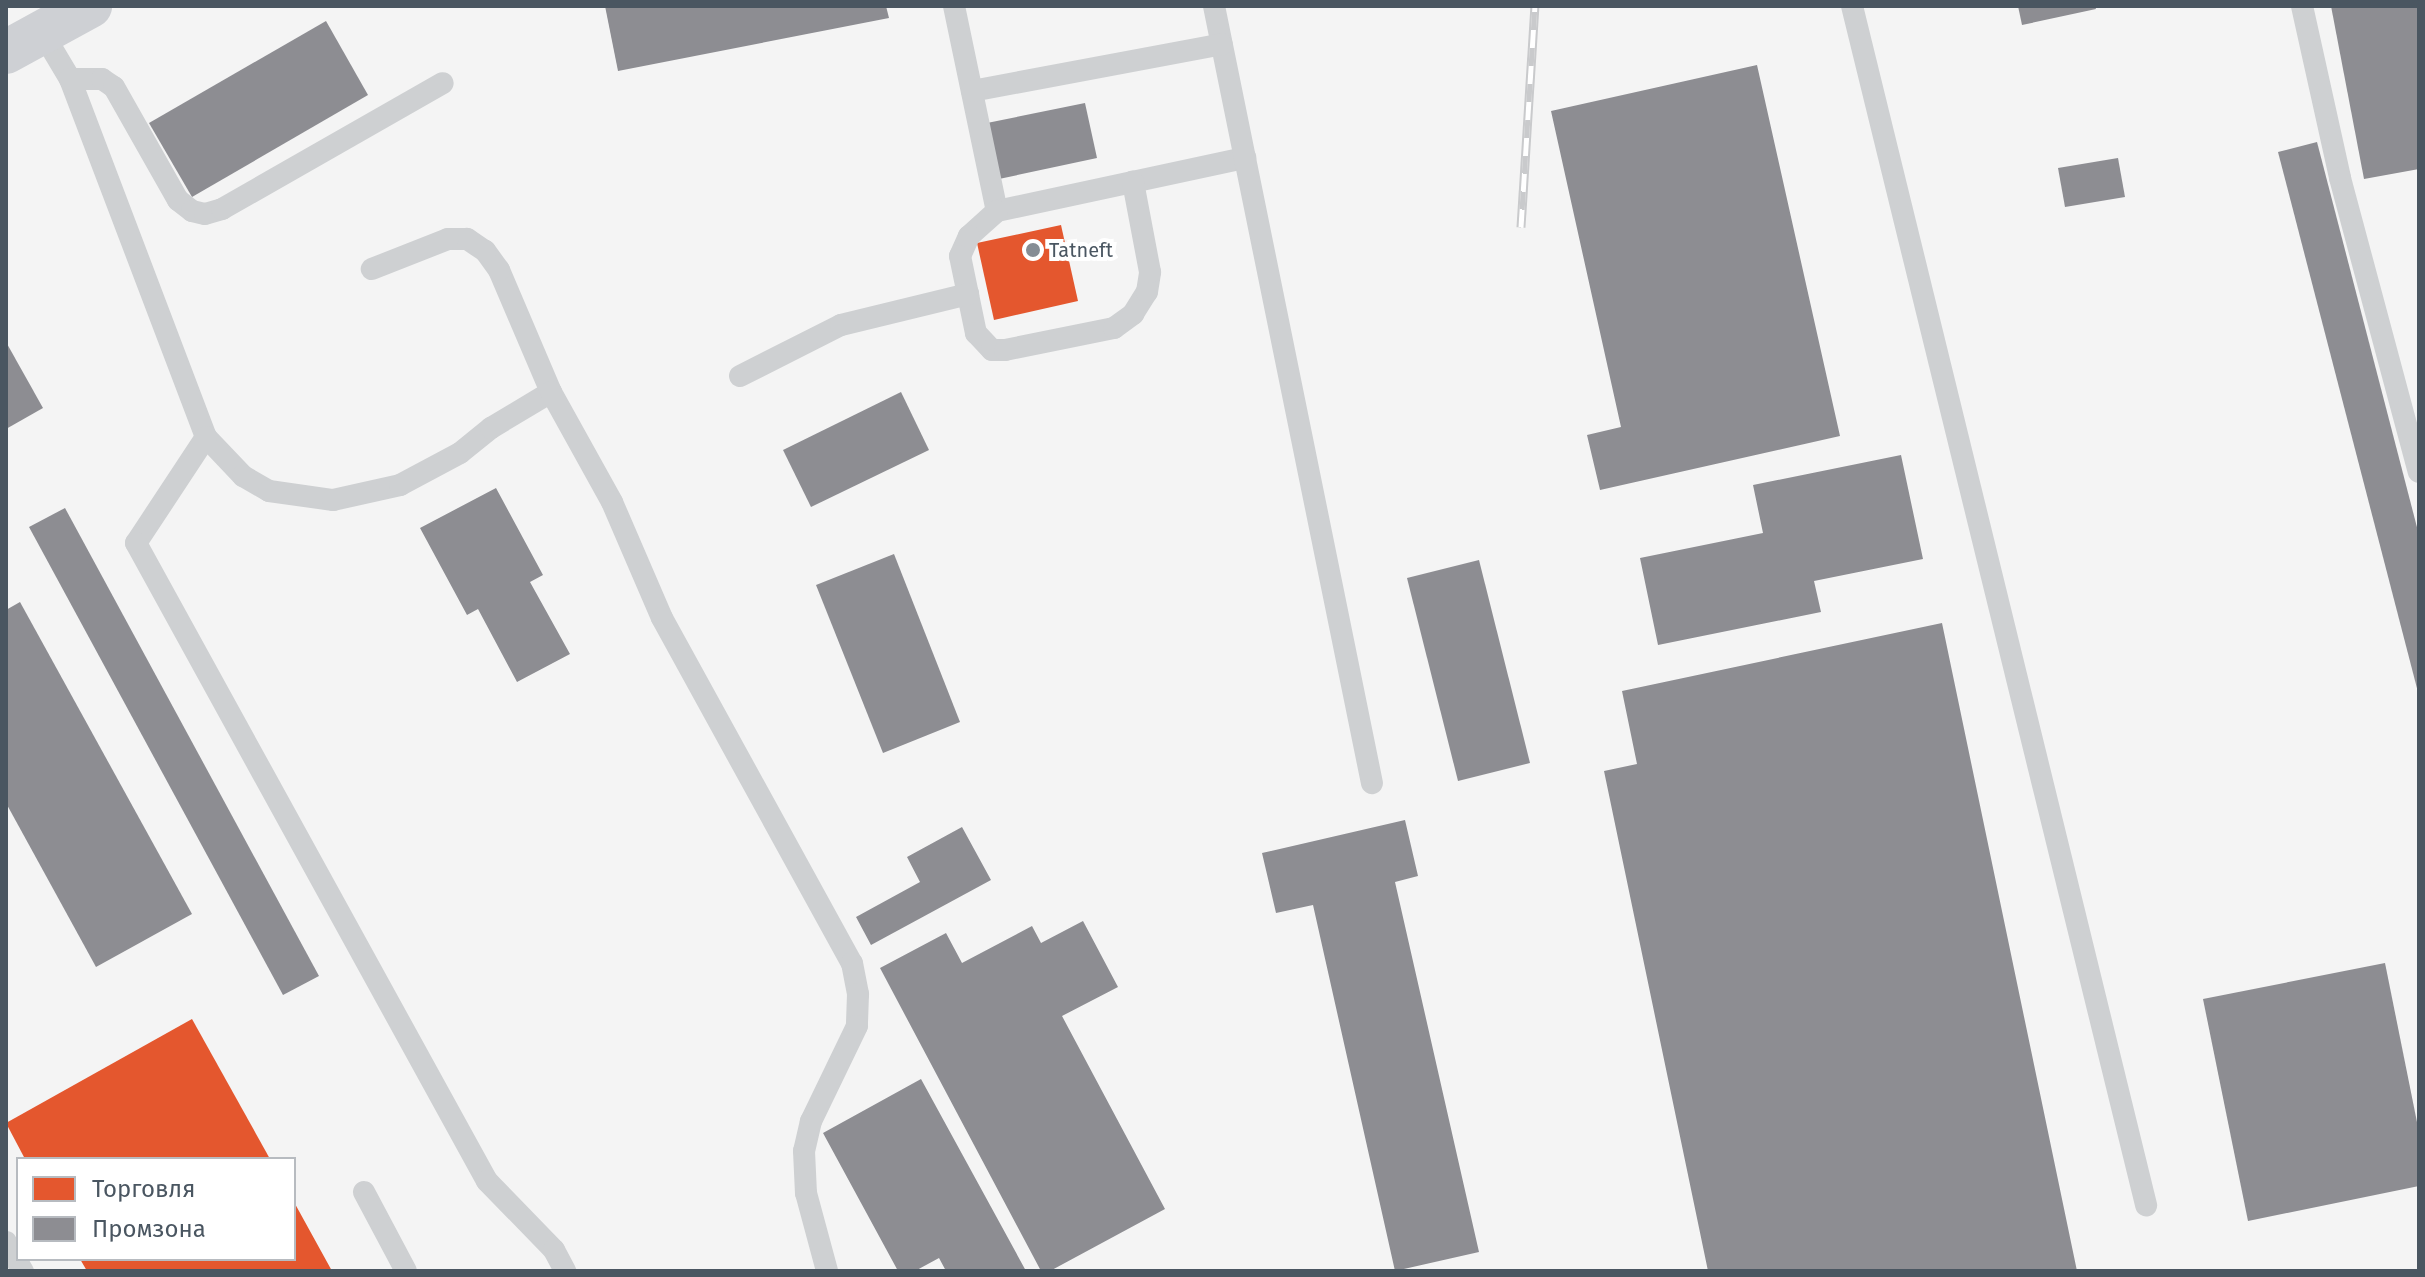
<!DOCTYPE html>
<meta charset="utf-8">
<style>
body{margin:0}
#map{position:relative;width:2425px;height:1277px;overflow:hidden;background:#f4f4f4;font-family:"Fira Sans",sans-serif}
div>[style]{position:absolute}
.shops>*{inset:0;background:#e4572e}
.industry>*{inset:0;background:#8d8d92}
.lane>*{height:22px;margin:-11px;padding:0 11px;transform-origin:11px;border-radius:11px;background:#ced0d2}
.secondary>*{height:44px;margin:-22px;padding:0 22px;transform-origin:22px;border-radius:22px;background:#ced0d4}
.rail>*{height:9px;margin-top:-4.5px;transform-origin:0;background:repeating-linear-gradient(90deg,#fff 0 18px,#c9cacc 0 36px);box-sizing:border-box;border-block:2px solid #c9cacc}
.dots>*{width:22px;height:22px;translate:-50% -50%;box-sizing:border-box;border:4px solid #fff;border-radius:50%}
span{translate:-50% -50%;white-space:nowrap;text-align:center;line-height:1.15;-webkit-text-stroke:8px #fff;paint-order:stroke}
.poi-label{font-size:20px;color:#4a5661}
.left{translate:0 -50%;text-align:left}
.frame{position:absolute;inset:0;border:8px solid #4a5661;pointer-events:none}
.legend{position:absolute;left:16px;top:1157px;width:280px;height:104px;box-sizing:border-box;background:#fff;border:2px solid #b7bbc0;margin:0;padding:10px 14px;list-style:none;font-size:24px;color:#4a5661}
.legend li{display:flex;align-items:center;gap:16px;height:40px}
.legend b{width:40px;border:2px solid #b7bbc0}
</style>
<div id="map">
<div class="shops">
<div style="clip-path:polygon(1061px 225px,1078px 301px,994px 320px,977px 243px)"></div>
<div style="clip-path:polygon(192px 1019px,270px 1159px,25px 1159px,6px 1123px)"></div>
<div style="clip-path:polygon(294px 1202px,332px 1271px,87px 1271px,80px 1259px,294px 1259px)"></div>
</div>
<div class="industry">
<div style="clip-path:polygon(605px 6px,886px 6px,889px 18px,618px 71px)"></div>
<div style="clip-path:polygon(2018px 6px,2095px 6px,2096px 9px,2022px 25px)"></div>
<div style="clip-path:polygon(2331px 6px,2419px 6px,2419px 169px,2364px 179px)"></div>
<div style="clip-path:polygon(326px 21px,368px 95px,192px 197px,149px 123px)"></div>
<div style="clip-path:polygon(1757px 65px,1840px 436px,1600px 490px,1587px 435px,1621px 427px,1551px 111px)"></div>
<div style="clip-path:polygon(1085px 103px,1097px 158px,999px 179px,987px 123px)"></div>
<div style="clip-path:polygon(2317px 142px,2419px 535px,2419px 696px,2278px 152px)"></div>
<div style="clip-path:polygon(2118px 158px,2125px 197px,2065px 207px,2058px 168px)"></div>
<div style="clip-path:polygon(6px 342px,43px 408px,6px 429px)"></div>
<div style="clip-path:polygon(901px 392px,929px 450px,811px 507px,783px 450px)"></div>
<div style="clip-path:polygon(1901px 455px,1923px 559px,1814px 581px,1821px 612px,1658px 645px,1640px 558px,1763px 533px,1753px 485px)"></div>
<div style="clip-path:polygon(496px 488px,543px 575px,530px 582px,570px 654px,517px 682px,478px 609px,467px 615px,420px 528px)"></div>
<div style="clip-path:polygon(65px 508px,319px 976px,283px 995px,29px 527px)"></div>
<div style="clip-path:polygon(894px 554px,960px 722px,883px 753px,816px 585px)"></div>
<div style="clip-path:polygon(1479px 560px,1530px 763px,1458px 781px,1407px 578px)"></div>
<div style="clip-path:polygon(20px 602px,192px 914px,96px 967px,6px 803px,6px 610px)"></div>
<div style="clip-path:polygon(1942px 623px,2077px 1271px,1708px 1271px,1604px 771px,1637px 764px,1622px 691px)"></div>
<div style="clip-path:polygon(1405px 820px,1418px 876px,1395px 882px,1479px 1252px,1395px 1271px,1313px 905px,1276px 913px,1262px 853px)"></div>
<div style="clip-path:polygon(962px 827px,991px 880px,871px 945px,856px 917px,920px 882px,907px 857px)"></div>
<div style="clip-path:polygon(1083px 921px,1118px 987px,1062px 1016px,1165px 1209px,1050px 1271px,1041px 1271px,880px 968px,946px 933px,962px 963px,1032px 926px,1041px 943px)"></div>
<div style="clip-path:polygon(2385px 963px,2419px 1132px,2419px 1186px,2248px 1221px,2203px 999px)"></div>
<div style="clip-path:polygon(921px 1079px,1026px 1271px,946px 1271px,939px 1258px,915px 1271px,898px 1271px,823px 1133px)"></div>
</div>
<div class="lane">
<div style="left:954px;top:6px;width:209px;rotate:78.2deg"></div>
<div style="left:997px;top:211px;width:254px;rotate:-12.1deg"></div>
<div style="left:1214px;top:6px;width:793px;rotate:78.51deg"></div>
<div style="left:1852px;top:6px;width:1235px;rotate:76.22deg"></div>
<div style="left:2302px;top:6px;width:176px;rotate:77.5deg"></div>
<div style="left:2340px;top:178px;width:304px;rotate:75deg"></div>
<div style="left:42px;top:32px;width:55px;rotate:59.2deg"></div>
<div style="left:70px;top:79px;width:383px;rotate:69.2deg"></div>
<div style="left:206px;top:437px;width:54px;rotate:46.5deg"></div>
<div style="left:243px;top:476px;width:30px;rotate:30deg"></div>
<div style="left:269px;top:491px;width:65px;rotate:8deg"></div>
<div style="left:333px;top:500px;width:69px;rotate:-12.6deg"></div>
<div style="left:400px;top:485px;width:68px;rotate:-28.1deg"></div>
<div style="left:460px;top:453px;width:40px;rotate:-39deg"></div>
<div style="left:491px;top:428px;width:70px;rotate:-31deg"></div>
<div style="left:551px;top:392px;width:133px;rotate:-113.1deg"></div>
<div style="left:499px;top:270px;width:24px;rotate:-126deg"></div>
<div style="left:485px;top:251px;width:22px;rotate:-146deg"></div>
<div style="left:467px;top:239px;width:19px;rotate:180deg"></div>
<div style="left:448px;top:239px;width:82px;rotate:158.5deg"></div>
<div style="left:70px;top:79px;width:32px"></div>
<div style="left:102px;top:79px;width:14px;rotate:34deg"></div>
<div style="left:114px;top:87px;width:130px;rotate:60.5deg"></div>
<div style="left:178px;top:200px;width:18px;rotate:38deg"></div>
<div style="left:192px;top:211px;width:13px;rotate:13deg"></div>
<div style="left:205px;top:214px;width:18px;rotate:-16deg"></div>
<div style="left:222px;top:209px;width:254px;rotate:-29.7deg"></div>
<div style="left:972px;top:91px;width:254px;rotate:-10.6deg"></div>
<div style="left:997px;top:211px;width:38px;rotate:138deg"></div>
<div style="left:969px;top:236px;width:22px;rotate:114deg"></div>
<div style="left:960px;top:256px;width:79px;rotate:78.3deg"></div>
<div style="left:976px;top:333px;width:23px;rotate:47deg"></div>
<div style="left:992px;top:350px;width:13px"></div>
<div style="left:1005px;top:350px;width:111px;rotate:-11.4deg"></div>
<div style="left:1114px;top:328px;width:24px;rotate:-36deg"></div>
<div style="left:1133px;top:314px;width:26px;rotate:-58deg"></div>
<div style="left:1147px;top:292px;width:20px;rotate:-81deg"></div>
<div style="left:1150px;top:272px;width:92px;rotate:-100.7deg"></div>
<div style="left:740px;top:376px;width:113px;rotate:-26.8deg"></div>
<div style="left:841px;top:325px;width:131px;rotate:-13.7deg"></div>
<div style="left:551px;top:392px;width:126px;rotate:61deg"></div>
<div style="left:612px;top:502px;width:126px;rotate:66.7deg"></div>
<div style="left:662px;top:618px;width:394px;rotate:61.2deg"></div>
<div style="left:852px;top:963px;width:32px;rotate:79deg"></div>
<div style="left:858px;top:994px;width:32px;rotate:92deg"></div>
<div style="left:857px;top:1026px;width:106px;rotate:115.8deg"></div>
<div style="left:811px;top:1121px;width:31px;rotate:103deg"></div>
<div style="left:804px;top:1151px;width:42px;rotate:87.3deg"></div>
<div style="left:806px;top:1193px;width:81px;rotate:74.9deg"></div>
<div style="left:206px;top:437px;width:127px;rotate:123.4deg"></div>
<div style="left:136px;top:543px;width:728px;rotate:61.18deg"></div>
<div style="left:487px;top:1181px;width:96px;rotate:45.8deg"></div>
<div style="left:554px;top:1250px;width:24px;rotate:62deg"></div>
<div style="left:364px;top:1192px;width:89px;rotate:62deg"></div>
<div style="left:6px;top:1242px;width:34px;rotate:60deg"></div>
</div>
<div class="secondary">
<div style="left:6px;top:52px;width:96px;rotate:-28.7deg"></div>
</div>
<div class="rail">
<div style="left:1521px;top:227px;width:221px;rotate:-86.4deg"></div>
</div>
<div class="dots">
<div style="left:1033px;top:250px;background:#868d94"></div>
</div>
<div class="poi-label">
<span class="left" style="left:1049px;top:250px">Tatneft</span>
</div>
<div class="frame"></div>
<ul class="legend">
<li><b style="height:22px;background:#e4572e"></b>Торговля</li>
<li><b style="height:22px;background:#8d8d92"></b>Промзона</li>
</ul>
</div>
